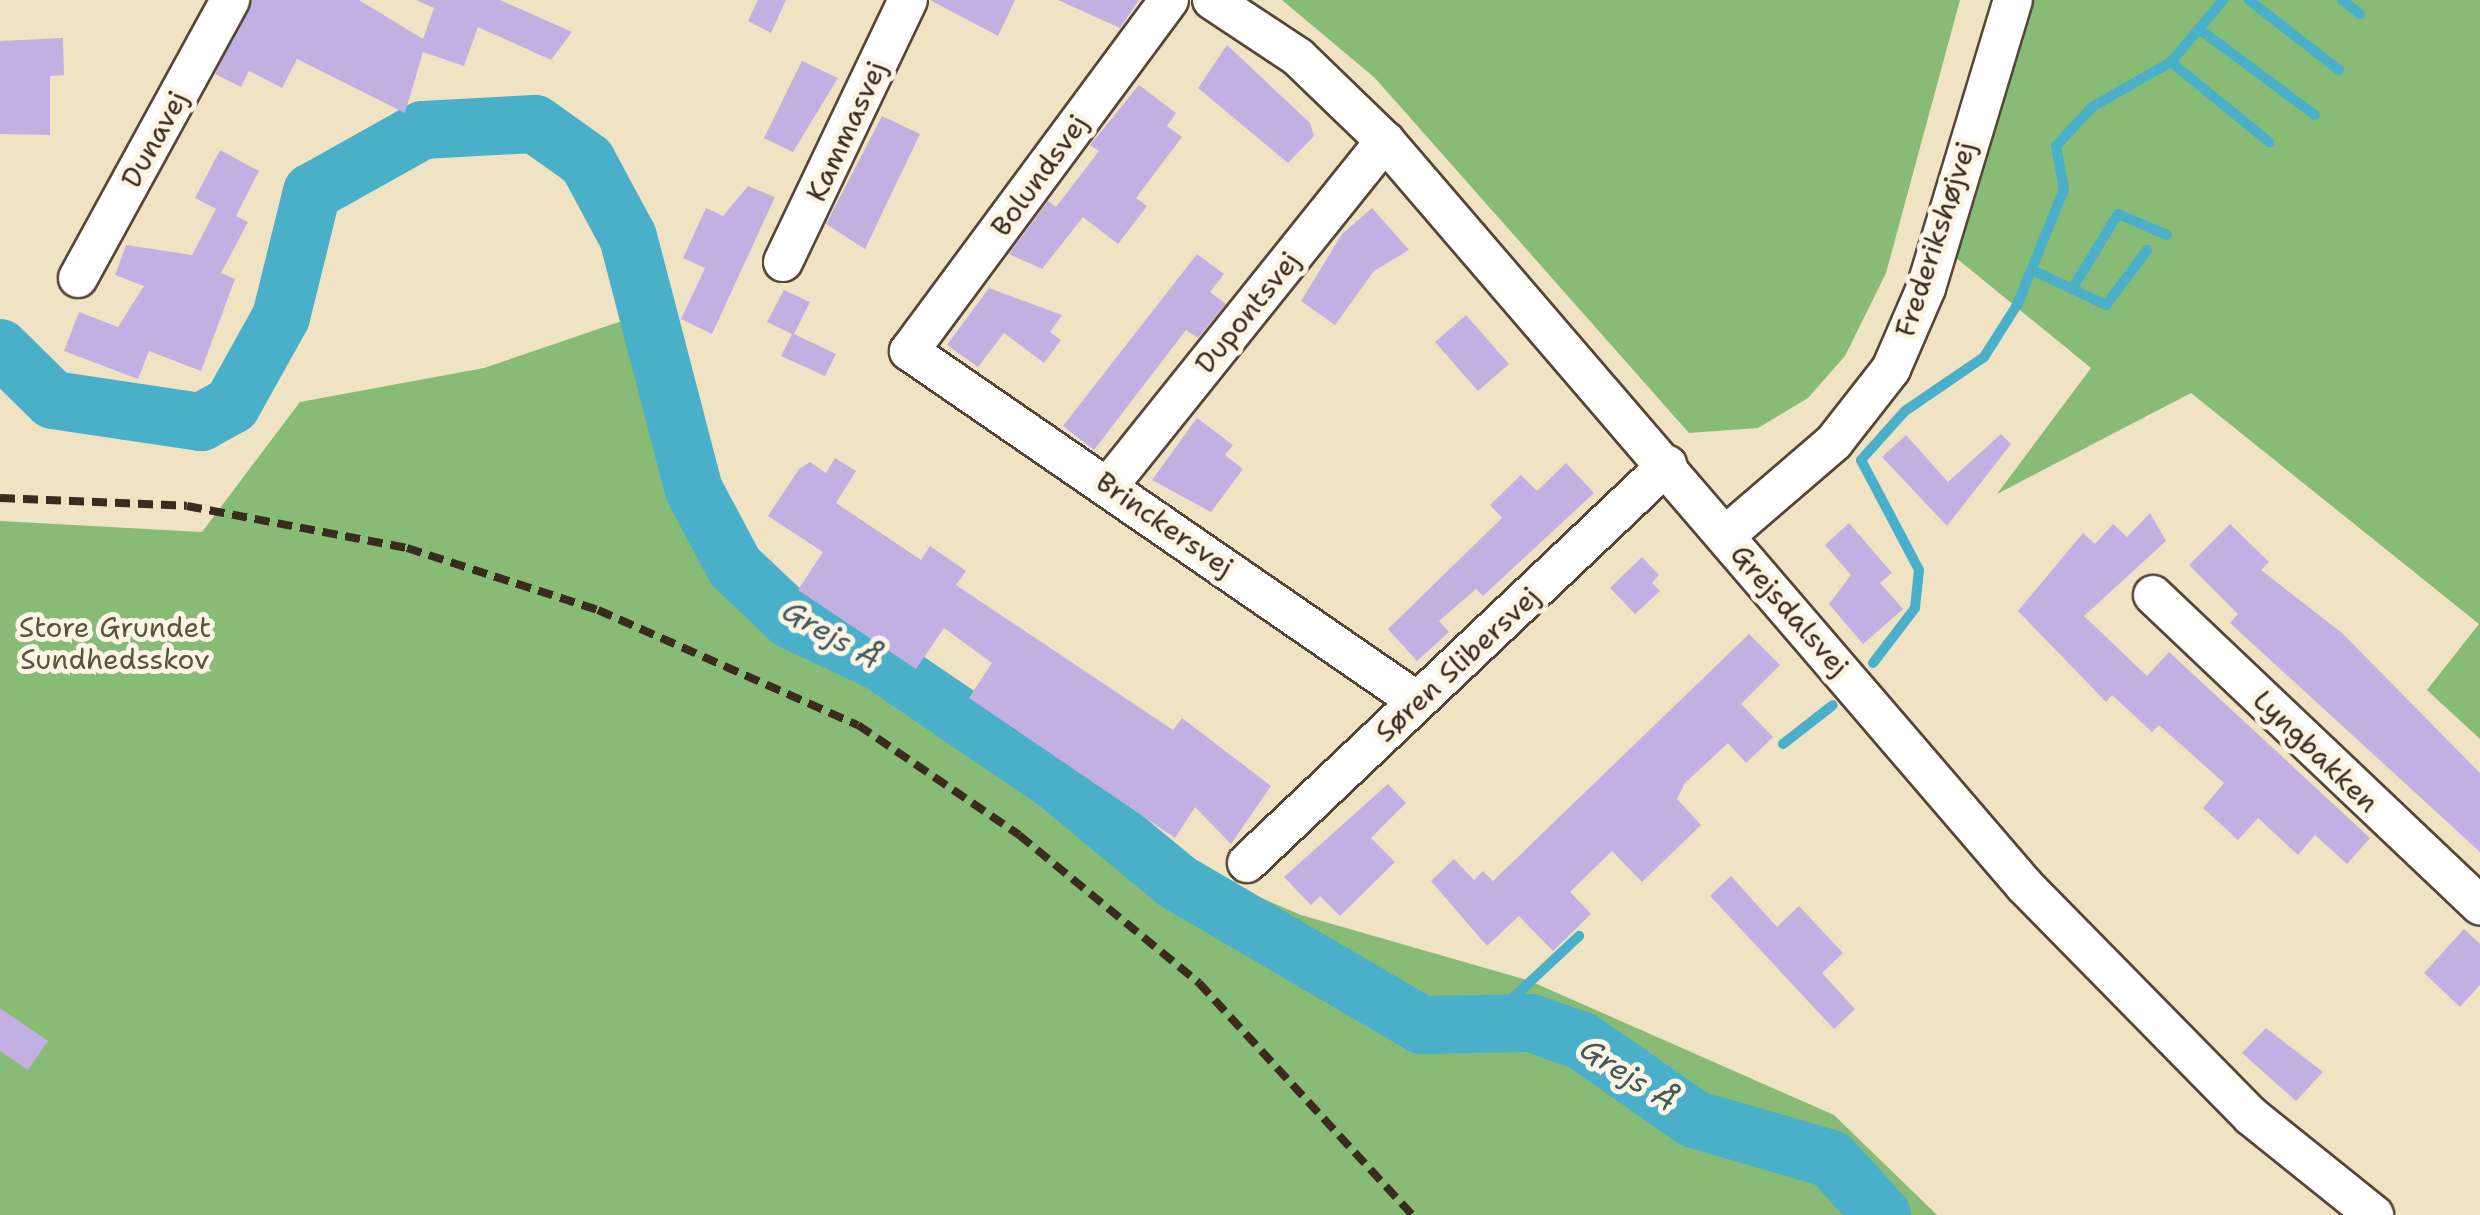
<!DOCTYPE html>
<meta charset="utf-8">
<style>
body{margin:0}
#map{position:relative;width:2480px;height:1215px;overflow:hidden;background:#f0e3c4;font-family:"Shantell Sans",sans-serif}
div>[style]{position:absolute}
.forest>*{inset:0;background:#88bb75}
.stream>*{height:10px;margin:-5px;padding:0 5px;transform-origin:5px;border-radius:5px;background:#4aafc9}
.river>*{height:58px;margin:-29px;padding:0 29px;transform-origin:29px;border-radius:29px;background:#4aafc9}
.building>*{inset:0;background:#c3b0e2}
.roads{filter:drop-shadow(2px 0 #564637) drop-shadow(-2px 0 #564637) drop-shadow(0 2px #564637) drop-shadow(0 -2px #564637)}
.minor>*{height:38px;margin:-19px;padding:0 19px;transform-origin:19px;border-radius:19px;background:#fff}
.rail>*{height:8px;margin-top:-4px;transform-origin:0;background:repeating-linear-gradient(90deg,#3b2a1e 0 15px,transparent 0 23px)}
span{translate:-50% -50%;white-space:nowrap;text-align:center;line-height:1.15;-webkit-text-stroke:10px #fcf5e5;paint-order:stroke}
.street-label{font-size:28px;color:#3b2a1e}
.park-label{font-size:28px;color:#575639}
.water-label{font-size:30px;color:#40595a;font-style:italic}
</style>
<div id="map">
<div class="forest">
<div style="clip-path:polygon(1282px 0,1960px 0,1886px 273px,1845px 356px,1808px 398px,1758px 428px,1689px 433px,1375px 78px)"></div>
<div style="clip-path:polygon(2031px 0,2480px 0,2480px 739px,2427px 690px,2479px 624px,2191px 393px,1997px 494px,2091px 368px,1955px 257px)"></div>
<div style="clip-path:polygon(666px 306px,728px 528px,774px 587px,886px 649px,1184px 865px,1301px 915px,1530px 981px,1834px 1115px,1937px 1215px,0 1215px,0 521px,202px 532px,300px 402px,484px 368px)"></div>
</div>
<div class="stream">
<div style="left:2249px;top:0;width:114px;rotate:37.9deg"></div>
<div style="left:2342px;top:0;width:23px;rotate:38deg"></div>
<div style="left:2199px;top:29px;width:144px;rotate:36.6deg"></div>
<div style="left:2171px;top:62px;width:127px;rotate:39.2deg"></div>
<div style="left:2032px;top:270px;width:82px;rotate:25.3deg"></div>
<div style="left:2106px;top:305px;width:69px;rotate:-53.3deg"></div>
<div style="left:2072px;top:289px;width:88px;rotate:-58.5deg"></div>
<div style="left:2118px;top:214px;width:53px;rotate:23.2deg"></div>
<div style="left:1873px;top:663px;width:69px;rotate:-52.6deg"></div>
<div style="left:1915px;top:608px;width:38px;rotate:-84deg"></div>
<div style="left:1919px;top:570px;width:124px;rotate:-117.8deg"></div>
<div style="left:1861px;top:460px;width:66px;rotate:-48.1deg"></div>
<div style="left:1905px;top:411px;width:96px;rotate:-34.4deg"></div>
<div style="left:1984px;top:357px;width:62px;rotate:-57.6deg"></div>
<div style="left:2017px;top:305px;width:125px;rotate:-67.9deg"></div>
<div style="left:2064px;top:189px;width:44px;rotate:-100.5deg"></div>
<div style="left:2056px;top:146px;width:53px;rotate:-47.3deg"></div>
<div style="left:2092px;top:107px;width:91px;rotate:-29.7deg"></div>
<div style="left:2171px;top:62px;width:81px;rotate:-50deg"></div>
<div style="left:1783px;top:744px;width:63px;rotate:-38deg"></div>
<div style="left:1485px;top:1024px;width:129px;rotate:-43.1deg"></div>
</div>
<div class="river">
<div style="left:0;top:348px;width:74px;rotate:44.5deg"></div>
<div style="left:53px;top:400px;width:150px;rotate:8.5deg"></div>
<div style="left:201px;top:422px;width:35px;rotate:-29deg"></div>
<div style="left:232px;top:405px;width:101px;rotate:-60.9deg"></div>
<div style="left:281px;top:317px;width:129px;rotate:-76.1deg"></div>
<div style="left:312px;top:192px;width:127px;rotate:-29.2deg"></div>
<div style="left:423px;top:130px;width:112px;rotate:-3.1deg"></div>
<div style="left:535px;top:124px;width:64px;rotate:35.4deg"></div>
<div style="left:587px;top:161px;width:86px;rotate:61.7deg"></div>
<div style="left:628px;top:237px;width:261px;rotate:75.4deg"></div>
<div style="left:694px;top:490px;width:87px;rotate:62deg"></div>
<div style="left:735px;top:567px;width:77px;rotate:43.4deg"></div>
<div style="left:791px;top:620px;width:98px;rotate:25.3deg"></div>
<div style="left:880px;top:662px;width:212px;rotate:34.2deg"></div>
<div style="left:1055px;top:781px;width:158px;rotate:39.6deg"></div>
<div style="left:1177px;top:882px;width:284px;rotate:30.3deg"></div>
<div style="left:1422px;top:1025px;width:109px;rotate:-1.1deg"></div>
<div style="left:1531px;top:1023px;width:54px;rotate:19.4deg"></div>
<div style="left:1582px;top:1041px;width:136px;rotate:34.9deg"></div>
<div style="left:1694px;top:1119px;width:143px;rotate:16.3deg"></div>
<div style="left:1831px;top:1159px;width:76px;rotate:47.7deg"></div>
</div>
<div class="building">
<div style="clip-path:polygon(252px 0,359px 0,423px 39px,434px 8px,416px 0,500px 0,572px 32px,551px 60px,478px 27px,464px 66px,423px 52px,405px 113px,297px 59px,282px 88px,249px 71px,241px 87px,215px 74px)"></div>
<div style="clip-path:polygon(758px 0,786px 0,771px 33px,748px 21px)"></div>
<div style="clip-path:polygon(930px 0,1015px 0,998px 36px)"></div>
<div style="clip-path:polygon(1058px 0,1139px 0,1120px 28px)"></div>
<div style="clip-path:polygon(63px 38px,64px 75px,50px 76px,50px 135px,0 134px,0 41px)"></div>
<div style="clip-path:polygon(1227px 45px,1310px 123px,1314px 136px,1288px 163px,1198px 88px)"></div>
<div style="clip-path:polygon(802px 61px,838px 78px,793px 152px,764px 138px)"></div>
<div style="clip-path:polygon(1139px 85px,1176px 113px,1167px 126px,1182px 137px,1136px 198px,1147px 206px,1118px 244px,1083px 217px,1042px 269px,1009px 254px,1048px 201px,1056px 207px,1099px 151px,1090px 145px)"></div>
<div style="clip-path:polygon(882px 116px,920px 134px,865px 249px,826px 224px)"></div>
<div style="clip-path:polygon(220px 150px,259px 171px,236px 216px,248px 222px,221px 273px,235px 279px,201px 371px,149px 351px,138px 379px,64px 351px,79px 312px,118px 327px,144px 286px,115px 275px,126px 245px,192px 255px,216px 209px,195px 198px)"></div>
<div style="clip-path:polygon(748px 186px,775px 197px,712px 334px,681px 319px,705px 268px,683px 258px,706px 208px,723px 216px)"></div>
<div style="clip-path:polygon(1372px 208px,1409px 250px,1374px 271px,1335px 325px,1301px 301px,1342px 234px)"></div>
<div style="clip-path:polygon(1197px 254px,1224px 274px,1210px 292px,1226px 304px,1198px 338px,1186px 330px,1094px 450px,1063px 426px)"></div>
<div style="clip-path:polygon(989px 288px,1062px 315px,1050px 332px,1061px 340px,1044px 363px,1004px 333px,978px 367px,947px 345px)"></div>
<div style="clip-path:polygon(784px 290px,810px 302px,794px 334px,836px 354px,825px 376px,781px 356px,792px 334px,767px 322px)"></div>
<div style="clip-path:polygon(1466px 315px,1509px 364px,1478px 391px,1435px 342px)"></div>
<div style="clip-path:polygon(1197px 418px,1233px 445px,1225px 455px,1243px 469px,1211px 512px,1152px 480px)"></div>
<div style="clip-path:polygon(2001px 434px,2011px 444px,1947px 526px,1882px 457px,1906px 435px,1948px 482px)"></div>
<div style="clip-path:polygon(835px 458px,856px 471px,836px 503px,921px 560px,930px 546px,966px 571px,956px 585px,1173px 730px,1182px 718px,1271px 786px,1231px 844px,1195px 807px,1175px 838px,969px 698px,992px 663px,944px 628px,916px 669px,798px 590px,823px 552px,768px 516px,799px 469px,810px 462px,826px 473px)"></div>
<div style="clip-path:polygon(1566px 463px,1594px 493px,1483px 596px,1476px 589px,1439px 621px,1449px 632px,1417px 661px,1388px 629px,1502px 518px,1490px 505px,1521px 475px,1537px 491px)"></div>
<div style="clip-path:polygon(2150px 513px,2166px 541px,2084px 616px,2147px 676px,2169px 652px,2370px 838px,2347px 864px,2315px 835px,2298px 855px,2258px 818px,2238px 840px,2203px 808px,2224px 783px,2159px 725px,2152px 732px,2112px 695px,2106px 702px,2018px 611px,2083px 533px,2095px 544px,2113px 524px,2127px 537px)"></div>
<div style="clip-path:polygon(1849px 523px,1892px 573px,1880px 583px,1903px 609px,1863px 644px,1829px 604px,1851px 575px,1825px 545px)"></div>
<div style="clip-path:polygon(2230px 524px,2269px 562px,2261px 570px,2342px 633px,2480px 773px,2480px 852px,2230px 623px,2238px 614px,2189px 565px)"></div>
<div style="clip-path:polygon(1642px 557px,1659px 575px,1652px 583px,1660px 591px,1635px 614px,1610px 588px)"></div>
<div style="clip-path:polygon(1749px 634px,1780px 665px,1741px 704px,1773px 737px,1746px 763px,1728px 743px,1685px 783px,1677px 799px,1701px 825px,1642px 882px,1612px 851px,1570px 892px,1591px 914px,1553px 951px,1519px 916px,1487px 946px,1431px 881px,1454px 859px,1474px 880px,1483px 871px,1493px 881px)"></div>
<div style="clip-path:polygon(1388px 784px,1406px 803px,1371px 838px,1395px 862px,1340px 916px,1320px 896px,1311px 905px,1284px 877px)"></div>
<div style="clip-path:polygon(1731px 876px,1777px 927px,1799px 906px,1843px 953px,1822px 973px,1855px 1009px,1834px 1029px,1710px 896px)"></div>
<div style="clip-path:polygon(2464px 929px,2480px 944px,2480px 985px,2460px 1007px,2424px 973px)"></div>
<div style="clip-path:polygon(0 1008px,48px 1041px,28px 1070px,0 1051px)"></div>
<div style="clip-path:polygon(2266px 1028px,2323px 1072px,2296px 1101px,2242px 1053px)"></div>
</div>
<div class="roads">
<div class="minor">
<div style="left:1169px;top:0;width:437px;rotate:126.5deg"></div>
<div style="left:909px;top:351px;width:617px;rotate:34.57deg"></div>
<div style="left:1212px;top:0;width:103px;rotate:33.5deg"></div>
<div style="left:1298px;top:57px;width:121px;rotate:44deg"></div>
<div style="left:1385px;top:141px;width:982px;rotate:49.34deg"></div>
<div style="left:2025px;top:886px;width:322px;rotate:45.5deg"></div>
<div style="left:2251px;top:1116px;width:158px;rotate:38.8deg"></div>
<div style="left:783px;top:262px;width:290px;rotate:-64.5deg"></div>
<div style="left:78px;top:278px;width:317px;rotate:-61.3deg"></div>
<div style="left:1110px;top:484px;width:440px;rotate:-51.3deg"></div>
<div style="left:1726px;top:535px;width:143px;rotate:-40.7deg"></div>
<div style="left:1834px;top:442px;width:93px;rotate:-52deg"></div>
<div style="left:1891px;top:369px;width:88px;rotate:-66.6deg"></div>
<div style="left:1926px;top:288px;width:301px;rotate:-73.2deg"></div>
<div style="left:2153px;top:595px;width:451px;rotate:43.5deg"></div>
<div style="left:1247px;top:863px;width:579px;rotate:-43.46deg"></div>
</div>
</div>
<div class="rail">
<div style="left:0;top:498px;width:187px;rotate:2.4deg"></div>
<div style="left:187px;top:506px;width:224px;rotate:10.8deg"></div>
<div style="left:407px;top:548px;width:201px;rotate:18deg"></div>
<div style="left:598px;top:610px;width:284px;rotate:23.9deg"></div>
<div style="left:858px;top:725px;width:195px;rotate:34.3deg"></div>
<div style="left:1019px;top:835px;width:233px;rotate:39.4deg"></div>
<div style="left:1199px;top:983px;width:315px;rotate:47.4deg"></div>
</div>
<div class="street-label">
<span style="left:846px;top:131px;rotate:-65deg">Kammasvej</span>
<span style="left:154px;top:139px;rotate:-61deg">Dunavej</span>
<span style="left:1039px;top:175px;rotate:-54deg">Bolundsvej</span>
<span style="left:1935px;top:239px;rotate:-72deg">Frederikshøjvej</span>
<span style="left:1247px;top:312px;rotate:-51deg">Dupontsvej</span>
<span style="left:1165px;top:524px;rotate:35deg">Brinckersvej</span>
<span style="left:1790px;top:610px;rotate:49deg">Grejsdalsvej</span>
<span style="left:1457px;top:664px;rotate:-43deg">Søren Slibersvej</span>
<span style="left:2316px;top:751px;rotate:44deg">Lyngbakken</span>
</div>
<div class="park-label">
<span style="left:115px;top:643px">Store Grundet<br>Sundhedsskov</span>
</div>
<div class="water-label">
<span style="left:831px;top:635px;rotate:30deg">Grejs Å</span>
<span style="left:1628px;top:1075px;rotate:33deg">Grejs Å</span>
</div>
</div>
